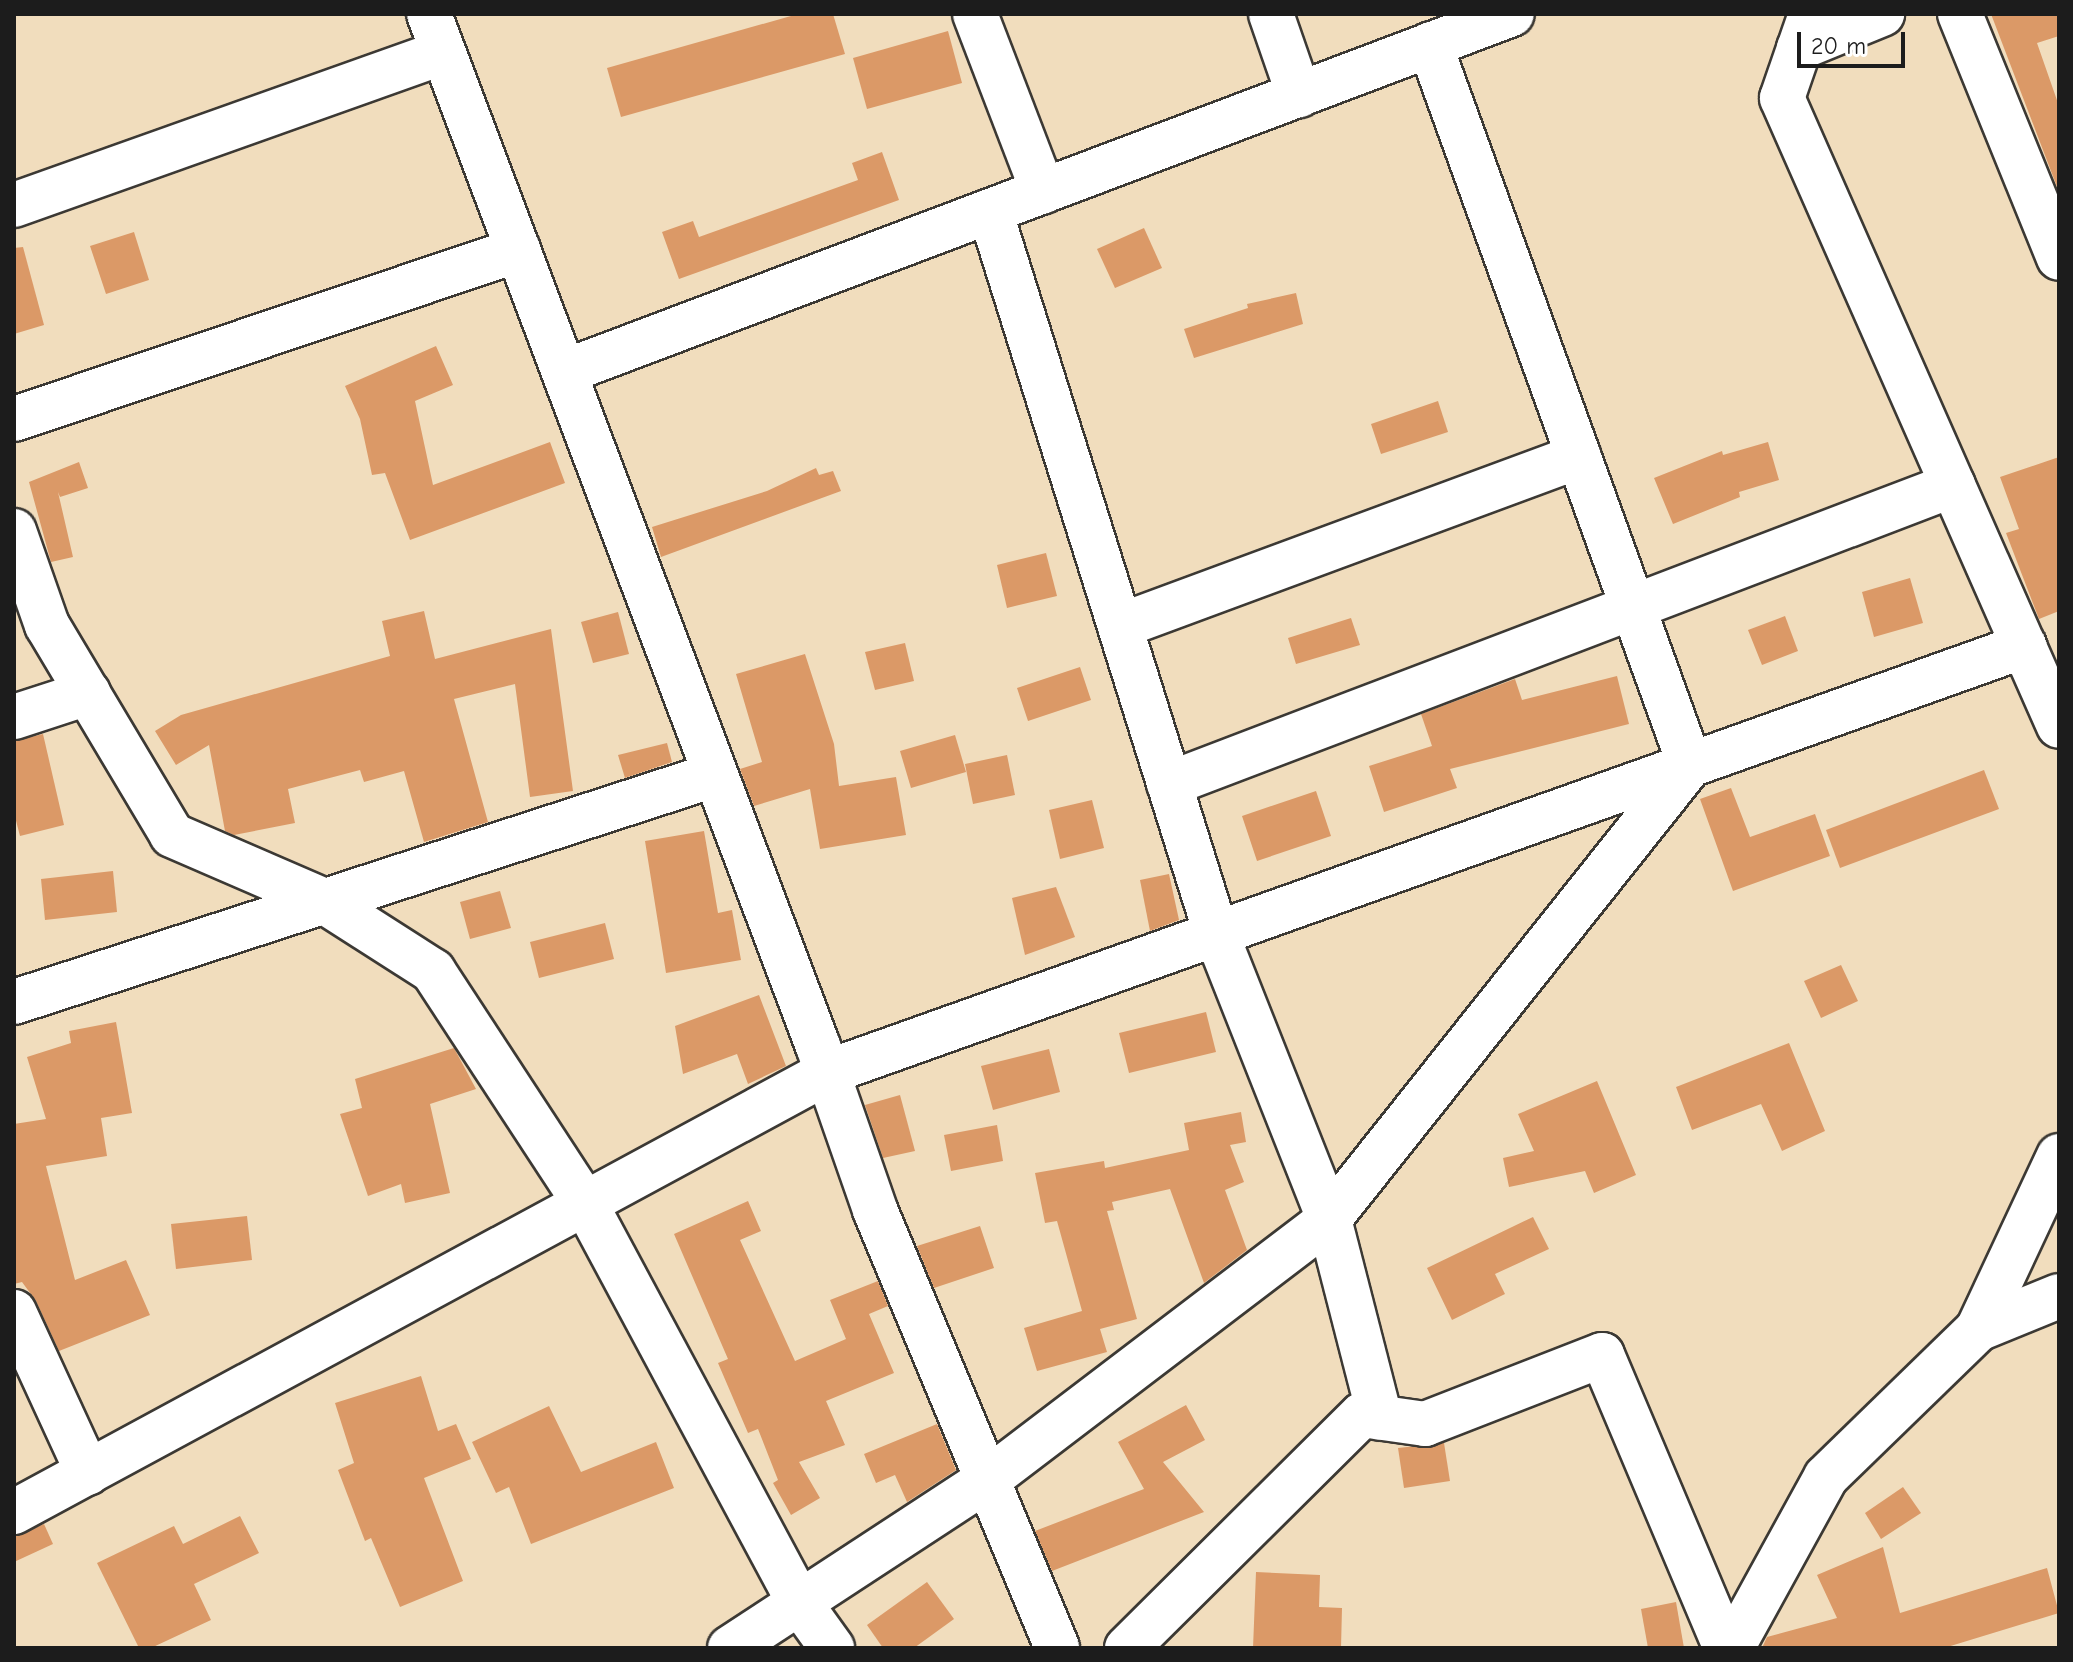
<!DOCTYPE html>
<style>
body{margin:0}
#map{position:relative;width:2073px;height:1662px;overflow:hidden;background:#f1ddbd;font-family:"Comic Neue",sans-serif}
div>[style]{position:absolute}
.building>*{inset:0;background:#db9967}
.roads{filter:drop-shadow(2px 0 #3c3934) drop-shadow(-2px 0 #3c3934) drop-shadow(0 2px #3c3934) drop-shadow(0 -2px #3c3934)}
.minor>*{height:44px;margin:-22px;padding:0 22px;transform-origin:22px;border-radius:22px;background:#fff}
span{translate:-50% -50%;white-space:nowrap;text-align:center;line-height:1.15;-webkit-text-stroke:6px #fff;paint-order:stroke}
.frame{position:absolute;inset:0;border:16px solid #1c1c1c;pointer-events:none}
.scale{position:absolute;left:1797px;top:32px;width:108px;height:36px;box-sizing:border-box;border:4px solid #1c1c1c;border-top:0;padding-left:10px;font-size:24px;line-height:28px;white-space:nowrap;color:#1c1c1c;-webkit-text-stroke:6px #fff;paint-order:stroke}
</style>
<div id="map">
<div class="building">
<div style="clip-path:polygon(798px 14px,833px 14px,845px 54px,621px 117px,607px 68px)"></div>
<div style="clip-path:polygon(1991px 14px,2059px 14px,2059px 36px,2037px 43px,2059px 106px,2059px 192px)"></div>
<div style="clip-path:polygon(948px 31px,962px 83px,867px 109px,853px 58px)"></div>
<div style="clip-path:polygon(882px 152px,899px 200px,679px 279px,662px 232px,693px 221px,699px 237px,858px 180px,852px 163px)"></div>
<div style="clip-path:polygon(1144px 228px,1162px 268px,1115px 288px,1097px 249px)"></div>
<div style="clip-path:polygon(134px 232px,149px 280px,106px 294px,90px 246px)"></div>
<div style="clip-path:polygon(23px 247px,44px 325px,14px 334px,14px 248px)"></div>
<div style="clip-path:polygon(1296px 293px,1303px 324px,1194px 358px,1184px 329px,1248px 308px,1247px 304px)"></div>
<div style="clip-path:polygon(436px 346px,453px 385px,415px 401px,433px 485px,550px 442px,565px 483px,410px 540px,385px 473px,372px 475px,360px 419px,345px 386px)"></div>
<div style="clip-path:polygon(1438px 401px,1448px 432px,1381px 454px,1371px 424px)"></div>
<div style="clip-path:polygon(1768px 442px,1779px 480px,1739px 492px,1740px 497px,1673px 524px,1654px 478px,1722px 451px,1723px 455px)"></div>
<div style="clip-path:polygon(2059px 457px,2059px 611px,2039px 619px,2006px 533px,2019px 529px,2000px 477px)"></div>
<div style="clip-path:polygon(79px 462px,88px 488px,60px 497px,58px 492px,73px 557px,51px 562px,29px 482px)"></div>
<div style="clip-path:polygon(816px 468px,819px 475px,833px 471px,841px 491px,661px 557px,652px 527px,767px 491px)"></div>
<div style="clip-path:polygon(1046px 553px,1057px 596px,1007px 608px,997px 565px)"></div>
<div style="clip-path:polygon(1910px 578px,1923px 623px,1874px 637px,1862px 592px)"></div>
<div style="clip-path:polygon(424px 611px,435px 659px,551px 629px,573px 791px,530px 797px,515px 684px,454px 699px,488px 822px,424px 842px,404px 771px,364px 782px,360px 770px,288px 789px,295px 823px,234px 835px,225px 831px,209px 745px,176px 765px,155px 731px,181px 715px,390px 656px,382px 621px)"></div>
<div style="clip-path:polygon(618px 612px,629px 654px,593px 663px,581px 622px)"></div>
<div style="clip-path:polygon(1785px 616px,1798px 651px,1762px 665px,1748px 630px)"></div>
<div style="clip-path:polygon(1351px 618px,1360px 645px,1296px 664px,1288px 638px)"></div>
<div style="clip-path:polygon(905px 643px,914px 681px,875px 690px,865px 652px)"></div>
<div style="clip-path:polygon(805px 654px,834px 744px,839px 786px,896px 777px,906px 835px,820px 849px,810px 789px,754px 806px,740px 769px,762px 762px,736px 674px)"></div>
<div style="clip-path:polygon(1080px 667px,1091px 700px,1028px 721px,1017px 688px)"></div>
<div style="clip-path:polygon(1617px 676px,1629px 724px,1450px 769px,1457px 788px,1384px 812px,1369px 766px,1432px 746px,1421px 714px,1515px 679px,1522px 700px)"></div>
<div style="clip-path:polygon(43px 734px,64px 825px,20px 836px,14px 813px,14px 741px)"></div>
<div style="clip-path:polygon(955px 735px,966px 772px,911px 788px,900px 751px)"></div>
<div style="clip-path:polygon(667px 743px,672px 762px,625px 778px,618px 755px)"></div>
<div style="clip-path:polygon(1007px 755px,1015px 795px,973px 804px,965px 764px)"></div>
<div style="clip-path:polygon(1984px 770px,1999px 809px,1840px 868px,1826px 830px)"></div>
<div style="clip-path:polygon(1731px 788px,1750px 837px,1815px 814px,1830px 856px,1733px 891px,1700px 799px)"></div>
<div style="clip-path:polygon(1316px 791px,1331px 836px,1257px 861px,1242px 816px)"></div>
<div style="clip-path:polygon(1092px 800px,1104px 848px,1060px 859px,1049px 810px)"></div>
<div style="clip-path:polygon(704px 831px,718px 913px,732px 910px,741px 960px,666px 973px,645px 841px)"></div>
<div style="clip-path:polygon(113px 871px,117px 912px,45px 920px,41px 879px)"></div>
<div style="clip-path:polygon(1169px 874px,1179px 920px,1150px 931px,1140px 880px)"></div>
<div style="clip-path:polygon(1056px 887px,1075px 937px,1025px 955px,1012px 898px)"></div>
<div style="clip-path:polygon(500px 891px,511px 928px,470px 939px,460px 902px)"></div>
<div style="clip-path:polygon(605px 923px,614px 959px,539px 978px,530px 942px)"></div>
<div style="clip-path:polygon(1841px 965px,1858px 1001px,1821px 1018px,1804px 981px)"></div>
<div style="clip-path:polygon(759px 995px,786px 1066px,748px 1084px,737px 1054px,683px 1074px,675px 1026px)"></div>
<div style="clip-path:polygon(1206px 1012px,1216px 1052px,1129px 1073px,1119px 1033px)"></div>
<div style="clip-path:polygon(116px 1022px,132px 1113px,101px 1118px,107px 1156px,46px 1166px,75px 1280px,126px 1260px,150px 1315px,59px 1351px,36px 1301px,22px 1282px,14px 1284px,14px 1124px,46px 1119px,27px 1057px,71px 1043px,69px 1031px)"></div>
<div style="clip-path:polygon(1789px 1043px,1825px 1131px,1782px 1151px,1761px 1104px,1692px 1130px,1676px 1087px)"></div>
<div style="clip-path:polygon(454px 1048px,476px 1089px,430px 1104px,450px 1193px,405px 1203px,401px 1184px,368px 1196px,340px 1114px,362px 1108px,355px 1079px)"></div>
<div style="clip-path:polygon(1049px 1049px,1060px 1092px,993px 1110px,981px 1066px)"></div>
<div style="clip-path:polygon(1597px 1081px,1636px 1175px,1594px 1193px,1585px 1171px,1509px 1187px,1503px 1158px,1534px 1151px,1518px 1114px)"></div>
<div style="clip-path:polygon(900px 1095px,915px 1151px,883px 1158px,865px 1105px)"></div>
<div style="clip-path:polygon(1241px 1112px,1246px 1142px,1230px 1145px,1244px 1182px,1225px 1190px,1247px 1250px,1204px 1283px,1170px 1189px,1112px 1202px,1114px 1210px,1107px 1211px,1137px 1319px,1100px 1329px,1107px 1352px,1037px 1371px,1024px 1328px,1082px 1311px,1057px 1221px,1045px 1223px,1035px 1173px,1104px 1161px,1105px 1168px,1189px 1150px,1184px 1123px)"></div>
<div style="clip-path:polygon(997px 1125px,1003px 1161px,951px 1171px,944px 1135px)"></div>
<div style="clip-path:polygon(748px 1201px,761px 1231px,740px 1240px,795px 1361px,846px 1339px,830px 1300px,878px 1281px,888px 1306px,869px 1314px,894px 1373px,826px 1401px,845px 1445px,799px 1462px,820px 1498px,791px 1515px,773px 1483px,778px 1480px,758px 1429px,748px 1433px,718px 1363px,728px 1359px,674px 1234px)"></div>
<div style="clip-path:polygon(247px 1216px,252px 1260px,176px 1269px,171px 1224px)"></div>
<div style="clip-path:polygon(1533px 1217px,1549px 1249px,1495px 1274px,1505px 1294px,1452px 1320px,1427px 1268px)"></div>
<div style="clip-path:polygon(980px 1226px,994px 1268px,934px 1288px,917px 1246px)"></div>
<div style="clip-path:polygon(421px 1376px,438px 1431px,456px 1424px,471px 1459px,424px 1478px,463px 1581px,400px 1607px,371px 1538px,365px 1541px,338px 1470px,354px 1463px,335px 1403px)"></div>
<div style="clip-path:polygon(1186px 1405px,1205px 1440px,1163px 1462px,1204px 1512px,1052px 1571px,1035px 1531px,1144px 1489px,1118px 1442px)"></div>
<div style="clip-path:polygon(549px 1406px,581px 1472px,656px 1442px,674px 1488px,531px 1544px,509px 1487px,496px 1493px,472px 1442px)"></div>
<div style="clip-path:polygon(937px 1424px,956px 1470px,907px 1502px,895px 1475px,876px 1483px,864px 1454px)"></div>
<div style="clip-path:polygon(1444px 1443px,1450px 1481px,1404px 1488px,1398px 1448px)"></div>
<div style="clip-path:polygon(1903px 1487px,1921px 1513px,1881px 1539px,1865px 1513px)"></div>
<div style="clip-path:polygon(240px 1516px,259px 1553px,194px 1584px,211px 1620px,151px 1648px,139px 1648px,97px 1563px,174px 1526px,183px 1544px)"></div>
<div style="clip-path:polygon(44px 1524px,53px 1544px,14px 1562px,14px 1537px)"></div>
<div style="clip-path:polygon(1883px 1547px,1900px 1613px,2047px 1568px,2059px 1613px,1944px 1648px,1762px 1648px,1767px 1637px,1837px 1618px,1817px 1575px)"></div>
<div style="clip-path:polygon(1256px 1572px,1320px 1575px,1319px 1607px,1342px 1608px,1341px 1648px,1253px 1648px)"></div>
<div style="clip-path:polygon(927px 1582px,954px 1619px,914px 1648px,883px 1648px,867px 1625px)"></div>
<div style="clip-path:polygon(1676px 1602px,1684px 1648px,1648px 1648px,1641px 1609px)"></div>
</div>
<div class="roads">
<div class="minor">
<div style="left:429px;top:14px;width:1103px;rotate:69.35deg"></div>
<div style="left:818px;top:1046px;width:174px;rotate:70.8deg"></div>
<div style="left:875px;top:1210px;width:474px;rotate:67.4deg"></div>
<div style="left:975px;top:14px;width:190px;rotate:69deg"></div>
<div style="left:1271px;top:14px;width:86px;rotate:70.9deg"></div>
<div style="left:1811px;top:14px;width:89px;rotate:109deg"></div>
<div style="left:1782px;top:98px;width:686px;rotate:66.2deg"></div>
<div style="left:1960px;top:14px;width:263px;rotate:67.9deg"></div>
<div style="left:1799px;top:48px;width:90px;rotate:-22.3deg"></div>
<div style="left:14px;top:205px;width:455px;rotate:-19.6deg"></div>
<div style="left:990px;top:211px;width:757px;rotate:72.62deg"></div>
<div style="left:1216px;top:933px;width:308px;rotate:68.4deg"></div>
<div style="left:1329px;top:1219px;width:205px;rotate:75.6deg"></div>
<div style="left:564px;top:372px;width:1013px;rotate:-20.69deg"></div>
<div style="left:14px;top:419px;width:532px;rotate:-18.54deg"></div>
<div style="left:14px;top:531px;width:100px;rotate:70.7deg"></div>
<div style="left:47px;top:625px;width:244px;rotate:59.2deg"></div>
<div style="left:172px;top:835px;width:163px;rotate:23.4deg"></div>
<div style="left:322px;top:900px;width:132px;rotate:32.6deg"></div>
<div style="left:433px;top:971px;width:277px;rotate:56.8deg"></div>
<div style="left:585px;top:1203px;width:453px;rotate:61.8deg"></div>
<div style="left:799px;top:1602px;width:57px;rotate:54.3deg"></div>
<div style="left:1120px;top:626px;width:489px;rotate:-20.3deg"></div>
<div style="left:14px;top:717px;width:78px;rotate:-18deg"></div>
<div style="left:1169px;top:784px;width:839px;rotate:-20.88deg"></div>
<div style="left:14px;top:1002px;width:736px;rotate:-17.97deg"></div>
<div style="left:14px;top:1312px;width:177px;rotate:65.3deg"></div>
<div style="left:1978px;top:1329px;width:191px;rotate:-64.9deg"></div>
<div style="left:14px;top:1512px;width:925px;rotate:-28.39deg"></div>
<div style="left:828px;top:1072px;width:1270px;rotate:-19.61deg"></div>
<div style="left:730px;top:1648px;width:307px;rotate:-33.2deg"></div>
<div style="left:987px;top:1480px;width:430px;rotate:-37.3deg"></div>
<div style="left:1329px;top:1219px;width:580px;rotate:-51.51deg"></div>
<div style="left:1690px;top:765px;width:766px;rotate:-109.86deg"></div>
<div style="left:1127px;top:1648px;width:331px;rotate:-44.8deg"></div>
<div style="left:1362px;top:1415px;width:64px;rotate:8.1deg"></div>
<div style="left:1425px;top:1424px;width:190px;rotate:-21.3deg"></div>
<div style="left:1602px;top:1355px;width:318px;rotate:67.1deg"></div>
<div style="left:1732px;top:1648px;width:195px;rotate:-61.2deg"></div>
<div style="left:1826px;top:1477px;width:212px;rotate:-44.2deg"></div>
<div style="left:1978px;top:1329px;width:87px;rotate:-22.2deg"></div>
</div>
</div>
<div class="frame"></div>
<div class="scale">20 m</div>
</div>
